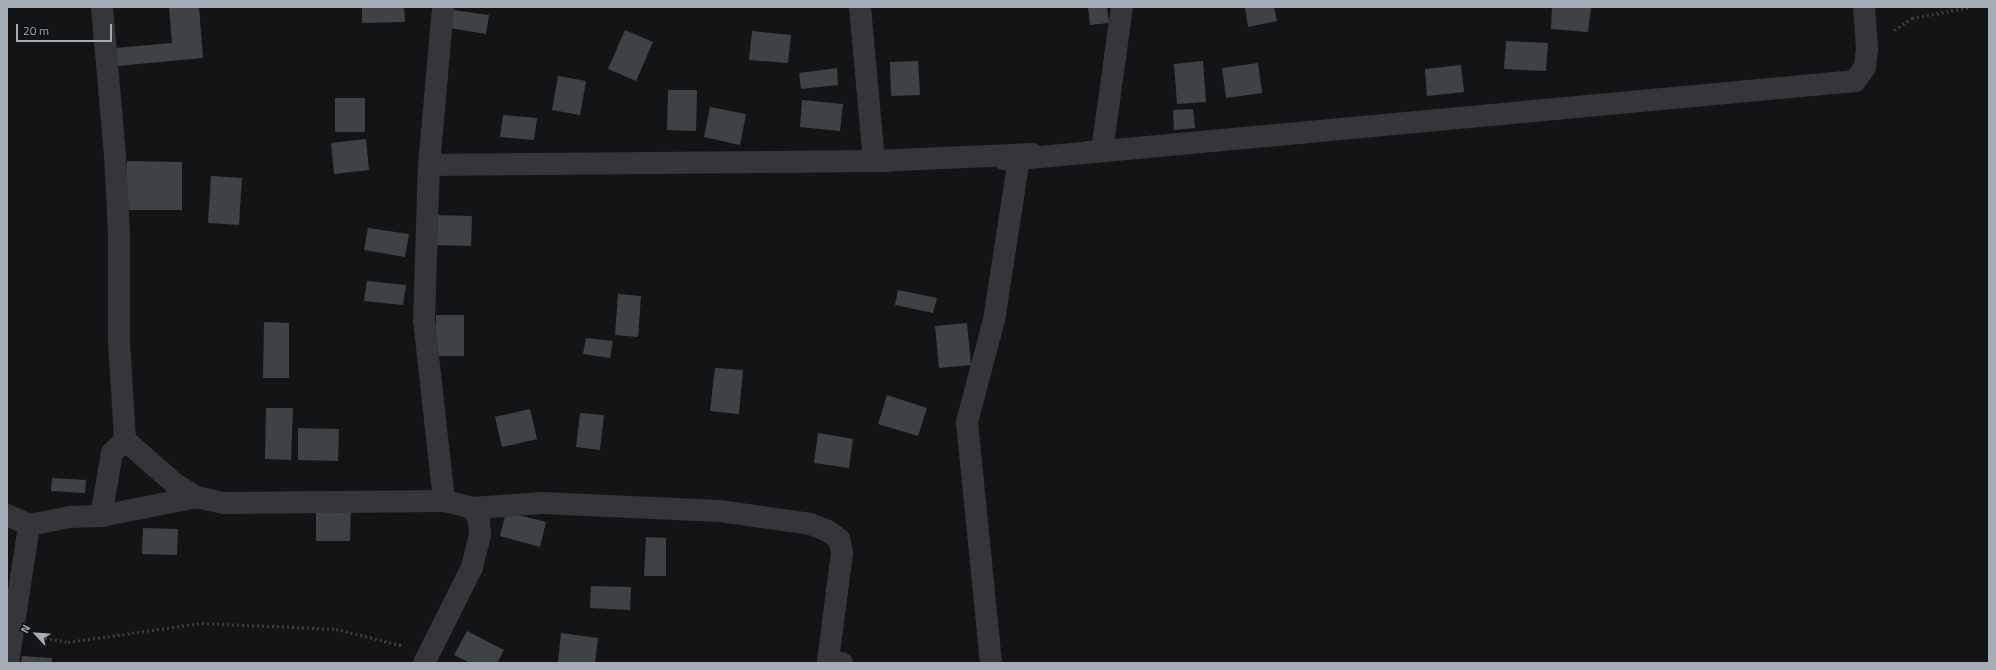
<!DOCTYPE html>
<style>
body{margin:0}
#map{position:relative;width:1996px;height:670px;overflow:hidden;background:#131415;font-family:"Titillium Web",sans-serif}
div>[style]{position:absolute}
.building>*{inset:0;background:#3f4245}
.path>*{height:2.5px;margin-top:-1.25px;transform-origin:0;background:repeating-linear-gradient(90deg,#3a3d41 0 2px,transparent 0 5px)}
.street>*{height:22px;margin:-11px;padding:0 11px;transform-origin:11px;border-radius:11px;background:#34363a}
span{translate:-50% -50%;white-space:nowrap;text-align:center;line-height:1.15;-webkit-text-stroke:3px #0e0f10;paint-order:stroke}
.frame{position:absolute;inset:0;border:8px solid #a4adb6;pointer-events:none}
.north{position:absolute;left:16px;top:614px;width:40px;height:40px;-webkit-text-stroke:3px #0e0f10;paint-order:stroke;rotate:296deg;font-size:11px;font-weight:700;line-height:16px;text-align:center;color:#a4adb6}
.north::after{content:'';display:block;margin:auto;width:14px;height:18px;background:#a4adb6;clip-path:polygon(50% 0,100% 100%,50% 72%,0 100%)}
.scale{position:absolute;left:16px;top:24px;width:96px;height:18px;box-sizing:border-box;border:2px solid #a4adb6;border-top:0;padding-left:5px;font-size:12px;line-height:14px;white-space:nowrap;color:#a4adb6;-webkit-text-stroke:3px #0e0f10;paint-order:stroke}
</style>
<div id="map">
<div class="building">
<div style="clip-path:polygon(169px 7px,199px 7px,203px 58px,117px 66px,115px 48px,172px 43px)"></div>
<div style="clip-path:polygon(362px 7px,404px 7px,405px 22px,362px 23px)"></div>
<div style="clip-path:polygon(1088px 7px,1107px 7px,1109px 23px,1090px 25px)"></div>
<div style="clip-path:polygon(1245px 7px,1274px 7px,1277px 21px,1248px 27px)"></div>
<div style="clip-path:polygon(1552px 7px,1591px 7px,1588px 32px,1551px 29px)"></div>
<div style="clip-path:polygon(453px 10px,489px 15px,486px 34px,450px 28px)"></div>
<div style="clip-path:polygon(625px 30px,653px 42px,636px 81px,608px 69px)"></div>
<div style="clip-path:polygon(752px 31px,791px 35px,788px 63px,749px 60px)"></div>
<div style="clip-path:polygon(1506px 41px,1548px 43px,1546px 71px,1504px 69px)"></div>
<div style="clip-path:polygon(918px 61px,920px 95px,891px 96px,890px 62px)"></div>
<div style="clip-path:polygon(1203px 61px,1206px 102px,1177px 104px,1174px 64px)"></div>
<div style="clip-path:polygon(1258px 63px,1262px 93px,1226px 98px,1222px 68px)"></div>
<div style="clip-path:polygon(1461px 65px,1464px 92px,1427px 96px,1425px 69px)"></div>
<div style="clip-path:polygon(837px 68px,838px 85px,801px 89px,799px 73px)"></div>
<div style="clip-path:polygon(558px 76px,586px 81px,580px 115px,552px 110px)"></div>
<div style="clip-path:polygon(668px 90px,697px 90px,696px 131px,667px 130px)"></div>
<div style="clip-path:polygon(335px 98px,365px 98px,365px 132px,335px 132px)"></div>
<div style="clip-path:polygon(802px 100px,843px 104px,840px 131px,800px 127px)"></div>
<div style="clip-path:polygon(710px 107px,746px 114px,740px 145px,704px 137px)"></div>
<div style="clip-path:polygon(1193px 109px,1195px 128px,1174px 130px,1173px 110px)"></div>
<div style="clip-path:polygon(503px 115px,537px 118px,534px 140px,500px 137px)"></div>
<div style="clip-path:polygon(366px 139px,369px 170px,334px 174px,331px 143px)"></div>
<div style="clip-path:polygon(127px 161px,182px 162px,182px 210px,127px 210px)"></div>
<div style="clip-path:polygon(211px 176px,242px 178px,239px 225px,208px 223px)"></div>
<div style="clip-path:polygon(433px 215px,472px 216px,471px 246px,432px 245px)"></div>
<div style="clip-path:polygon(368px 228px,409px 234px,405px 257px,364px 250px)"></div>
<div style="clip-path:polygon(367px 281px,406px 285px,403px 305px,364px 301px)"></div>
<div style="clip-path:polygon(898px 290px,937px 298px,933px 313px,895px 305px)"></div>
<div style="clip-path:polygon(618px 294px,641px 296px,638px 337px,615px 335px)"></div>
<div style="clip-path:polygon(436px 315px,464px 315px,464px 356px,436px 356px)"></div>
<div style="clip-path:polygon(264px 322px,289px 323px,289px 378px,263px 378px)"></div>
<div style="clip-path:polygon(967px 323px,971px 365px,939px 368px,935px 326px)"></div>
<div style="clip-path:polygon(586px 338px,613px 341px,610px 358px,583px 354px)"></div>
<div style="clip-path:polygon(715px 368px,743px 370px,739px 414px,710px 411px)"></div>
<div style="clip-path:polygon(887px 395px,927px 408px,918px 436px,878px 424px)"></div>
<div style="clip-path:polygon(266px 408px,293px 408px,291px 460px,265px 459px)"></div>
<div style="clip-path:polygon(530px 409px,537px 439px,502px 447px,495px 417px)"></div>
<div style="clip-path:polygon(580px 413px,604px 415px,600px 450px,576px 447px)"></div>
<div style="clip-path:polygon(298px 428px,339px 429px,338px 461px,298px 460px)"></div>
<div style="clip-path:polygon(818px 433px,853px 439px,849px 468px,814px 463px)"></div>
<div style="clip-path:polygon(52px 478px,86px 480px,85px 493px,51px 491px)"></div>
<div style="clip-path:polygon(316px 511px,351px 511px,350px 541px,316px 541px)"></div>
<div style="clip-path:polygon(506px 512px,546px 522px,540px 547px,500px 536px)"></div>
<div style="clip-path:polygon(143px 528px,178px 529px,177px 555px,142px 554px)"></div>
<div style="clip-path:polygon(646px 537px,666px 538px,666px 576px,644px 576px)"></div>
<div style="clip-path:polygon(591px 586px,631px 587px,630px 610px,590px 608px)"></div>
<div style="clip-path:polygon(467px 631px,504px 650px,497px 663px,470px 663px,454px 655px)"></div>
<div style="clip-path:polygon(561px 633px,598px 638px,595px 663px,558px 662px)"></div>
<div style="clip-path:polygon(22px 656px,52px 658px,52px 663px,21px 663px)"></div>
</div>
<div class="path">
<div style="left:1894px;top:30px;width:22px;rotate:-34deg"></div>
<div style="left:1912px;top:18px;width:60px;rotate:-10.6deg"></div>
<div style="left:40px;top:637px;width:28px;rotate:10deg"></div>
<div style="left:68px;top:642px;width:135px;rotate:-8.1deg"></div>
<div style="left:202px;top:623px;width:134px;rotate:2.6deg"></div>
<div style="left:336px;top:629px;width:67px;rotate:13.8deg"></div>
</div>
<div class="street">
<div style="left:102px;top:7px;width:149px;rotate:85deg"></div>
<div style="left:115px;top:155px;width:79px;rotate:87.1deg"></div>
<div style="left:119px;top:234px;width:107px;rotate:90deg"></div>
<div style="left:119px;top:341px;width:99px;rotate:86.5deg"></div>
<div style="left:860px;top:7px;width:155px;rotate:84.8deg"></div>
<div style="left:874px;top:161px;width:14px"></div>
<div style="left:1088px;top:152px;width:14px;rotate:-4deg"></div>
<div style="left:1102px;top:151px;width:145px;rotate:-82.1deg"></div>
<div style="left:1019px;top:159px;width:840px;rotate:-5.33deg"></div>
<div style="left:1855px;top:81px;width:17px;rotate:-54deg"></div>
<div style="left:1865px;top:67px;width:19px;rotate:-84deg"></div>
<div style="left:1867px;top:48px;width:41px;rotate:-94.2deg"></div>
<div style="left:429px;top:165px;width:445px;rotate:-0.5deg"></div>
<div style="left:874px;top:161px;width:159px;rotate:-2.5deg"></div>
<div style="left:473px;top:508px;width:69px;rotate:-4.1deg"></div>
<div style="left:542px;top:503px;width:178px;rotate:2.6deg"></div>
<div style="left:720px;top:511px;width:91px;rotate:8.2deg"></div>
<div style="left:810px;top:524px;width:19px;rotate:21deg"></div>
<div style="left:828px;top:531px;width:14px;rotate:36deg"></div>
<div style="left:839px;top:539px;width:14px;rotate:78deg"></div>
<div style="left:842px;top:553px;width:109px;rotate:97.4deg"></div>
<div style="left:828px;top:661px;width:14px;rotate:8deg"></div>
<div style="left:7px;top:515px;width:24px;rotate:24deg"></div>
<div style="left:29px;top:525px;width:42px;rotate:-11deg"></div>
<div style="left:70px;top:517px;width:31px;rotate:-2deg"></div>
<div style="left:101px;top:516px;width:64px;rotate:-80.1deg"></div>
<div style="left:112px;top:453px;width:18px;rotate:-45deg"></div>
<div style="left:125px;top:440px;width:67px;rotate:41.3deg"></div>
<div style="left:175px;top:484px;width:26px;rotate:31deg"></div>
<div style="left:197px;top:497px;width:28px;rotate:13deg"></div>
<div style="left:224px;top:503px;width:220px;rotate:-0.5deg"></div>
<div style="left:101px;top:516px;width:98px;rotate:-11.2deg"></div>
<div style="left:8px;top:663px;width:140px;rotate:-81.3deg"></div>
<div style="left:424px;top:663px;width:107px;rotate:-63.4deg"></div>
<div style="left:472px;top:567px;width:34px;rotate:-76deg"></div>
<div style="left:480px;top:534px;width:14px;rotate:-94deg"></div>
<div style="left:479px;top:520px;width:13px;rotate:-117deg"></div>
<div style="left:473px;top:508px;width:30px;rotate:-166deg"></div>
<div style="left:444px;top:501px;width:181px;rotate:-96.3deg"></div>
<div style="left:424px;top:321px;width:156px;rotate:-88.2deg"></div>
<div style="left:429px;top:165px;width:159px;rotate:-84.9deg"></div>
<div style="left:991px;top:663px;width:242px;rotate:-95.7deg"></div>
<div style="left:967px;top:422px;width:106px;rotate:-75.2deg"></div>
<div style="left:994px;top:320px;width:163px;rotate:-81.2deg"></div>
<div style="left:1019px;top:159px;width:15px;rotate:180deg"></div>
</div>
<div class="frame"></div>
<div class="north">N</div>
<div class="scale">20 m</div>
</div>
